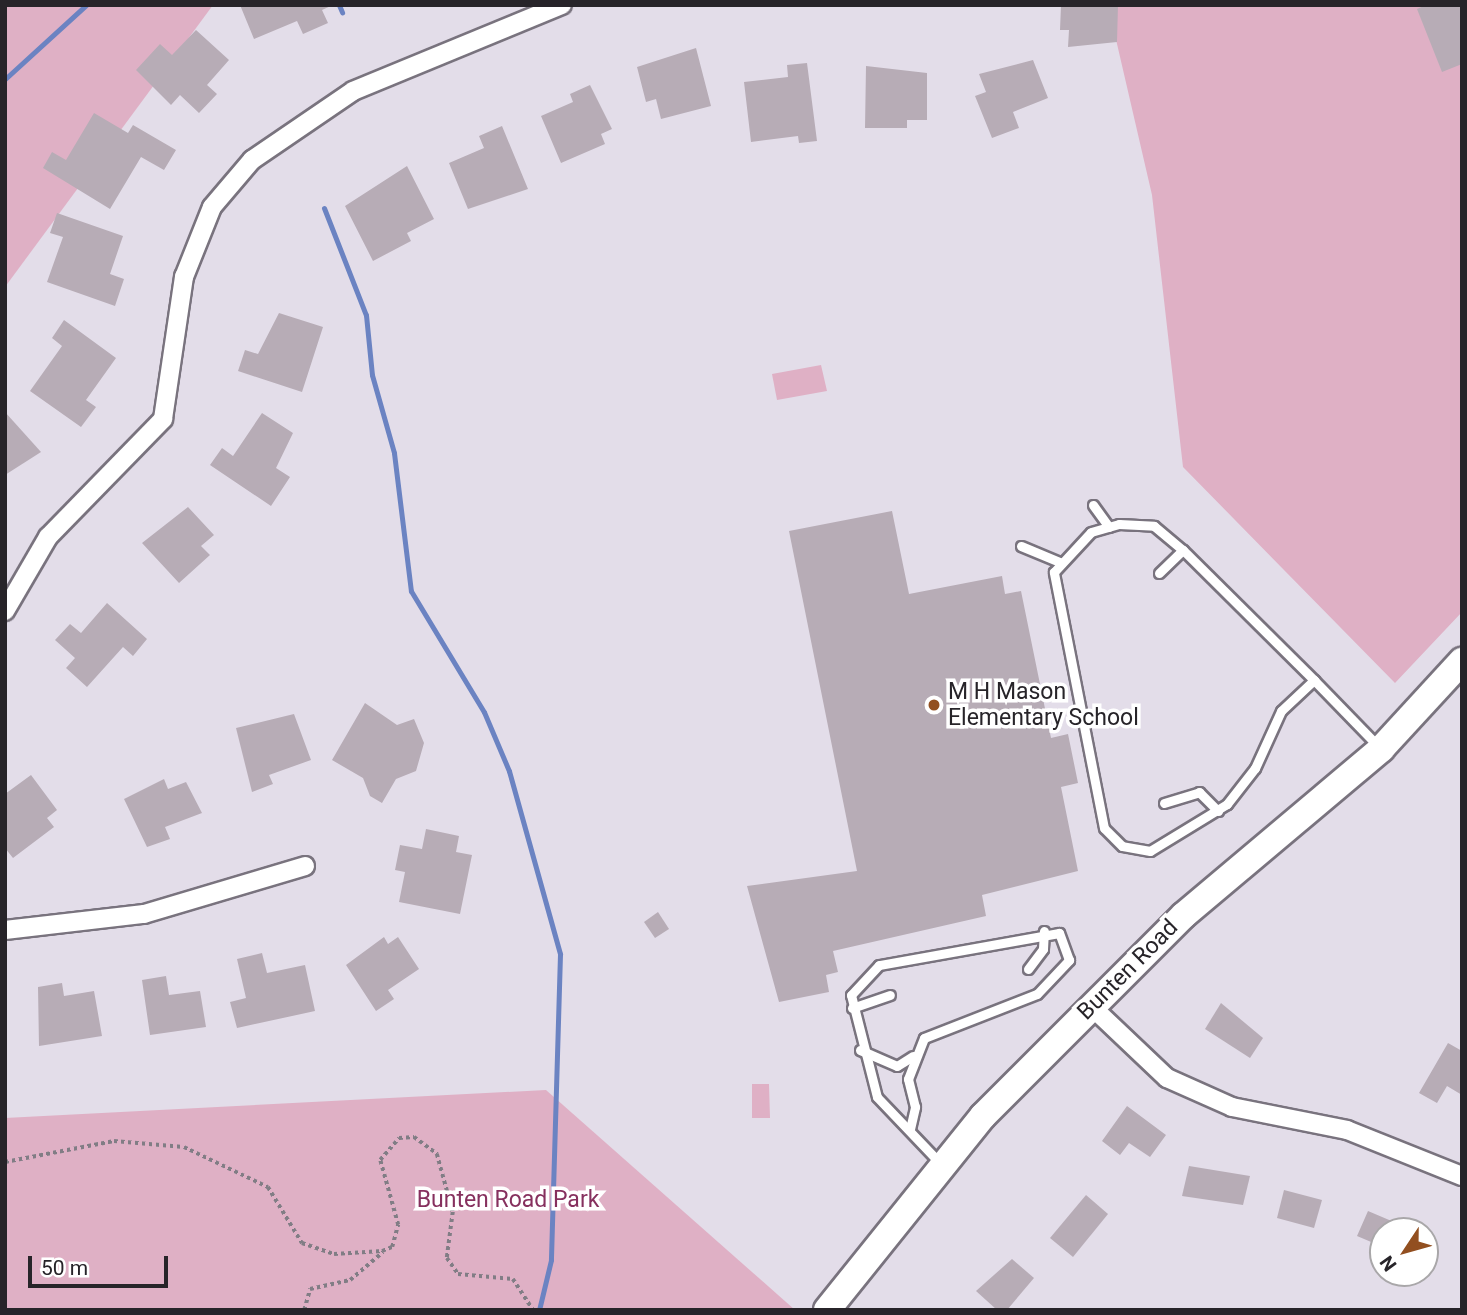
<!DOCTYPE html>
<style>
body{margin:0}
#map{position:relative;width:1467px;height:1315px;overflow:hidden;background:#e3dde9;font-family:Roboto,sans-serif}
div>[style]{position:absolute}
.green>*{inset:0;background:#dfb0c5}
.stream>*{height:5px;margin:-2.5px;padding:0 2.5px;transform-origin:2.5px;border-radius:2.5px;background:#6b83c2}
.building>*{inset:0;background:#b7acb6}
.path>*{height:3.5px;margin-top:-1.75px;transform-origin:0;background:repeating-linear-gradient(90deg,#817d85 0 3.5px,transparent 0 7px)}
.roads{filter:drop-shadow(2px 0 #79737e) drop-shadow(-2px 0 #79737e) drop-shadow(0 2px #79737e) drop-shadow(0 -2px #79737e)}
.lane>*{height:9px;margin:-4.5px;padding:0 4.5px;transform-origin:4.5px;border-radius:4.5px;background:#fff}
.street>*{height:18px;margin:-9px;padding:0 9px;transform-origin:9px;border-radius:9px;background:#fff}
.secondary>*{height:26px;margin:-13px;padding:0 13px;transform-origin:13px;border-radius:13px;background:#fff}
.dots>*{width:19px;height:19px;translate:-50% -50%;box-sizing:border-box;border:4px solid #fff;border-radius:50%}
span{translate:-50% -50%;white-space:nowrap;text-align:center;line-height:1.15;-webkit-text-stroke:7px #fff;paint-order:stroke}
.poi-label{font-size:23px;color:#272429}
.left{translate:0 -50%;text-align:left}
.street-label{font-size:23px;color:#272429}
.park-label{font-size:23px;color:#86305e}
.frame{position:absolute;inset:0;border:7px solid #272429;pointer-events:none}
.north{position:absolute;left:1369px;top:1217px;width:70px;height:70px;box-sizing:border-box;background:#fff;border:2px solid #a9a7a9;border-radius:50%;rotate:234deg;font-size:19px;font-weight:700;line-height:28px;text-align:center;color:#272429}
.north::after{content:'';display:block;margin:auto;width:24px;height:32px;background:#924f20;clip-path:polygon(50% 0,100% 100%,50% 72%,0 100%)}
.scale{position:absolute;left:28px;top:1256px;width:140px;height:32px;box-sizing:border-box;border:4px solid #272429;border-top:0;padding-left:9px;font-size:21px;line-height:24px;white-space:nowrap;color:#272429;-webkit-text-stroke:5px #fff;paint-order:stroke}
</style>
<div id="map">
<div class="green">
<div style="clip-path:polygon(5px 5px,213px 5px,5px 287px)"></div>
<div style="clip-path:polygon(1108px 5px,1462px 5px,1462px 612px,1395px 683px,1183px 467px,1152px 195px)"></div>
<div style="clip-path:polygon(821px 365px,827px 391px,777px 400px,772px 374px)"></div>
<div style="clip-path:polygon(752px 1084px,769px 1084px,770px 1118px,752px 1118px)"></div>
<div style="clip-path:polygon(546px 1090px,795px 1310px,5px 1310px,5px 1118px)"></div>
</div>
<div class="stream">
<div style="left:339px;top:5px;width:8px;rotate:67deg"></div>
<div style="left:5px;top:79px;width:110px;rotate:-42.4deg"></div>
<div style="left:324px;top:208px;width:115px;rotate:68.6deg"></div>
<div style="left:366px;top:315px;width:60px;rotate:84.3deg"></div>
<div style="left:372px;top:375px;width:81px;rotate:74.2deg"></div>
<div style="left:394px;top:453px;width:139px;rotate:83deg"></div>
<div style="left:411px;top:591px;width:141px;rotate:58.9deg"></div>
<div style="left:484px;top:712px;width:64px;rotate:67deg"></div>
<div style="left:509px;top:771px;width:190px;rotate:74.4deg"></div>
<div style="left:560px;top:954px;width:306px;rotate:91.7deg"></div>
<div style="left:551px;top:1260px;width:51px;rotate:103.5deg"></div>
</div>
<div class="building">
<div style="clip-path:polygon(240px 5px,333px 5px,322px 10px,328px 23px,303px 34px,297px 21px,254px 39px)"></div>
<div style="clip-path:polygon(1061px 5px,1118px 5px,1117px 42px,1068px 47px,1069px 30px,1060px 30px)"></div>
<div style="clip-path:polygon(1426px 5px,1462px 5px,1462px 64px,1442px 72px,1417px 9px)"></div>
<div style="clip-path:polygon(196px 30px,229px 60px,207px 85px,217px 94px,199px 113px,180px 95px,171px 105px,136px 70px,160px 44px,172px 55px)"></div>
<div style="clip-path:polygon(696px 48px,711px 106px,661px 119px,656px 99px,646px 102px,637px 67px)"></div>
<div style="clip-path:polygon(1033px 60px,1048px 98px,1013px 112px,1019px 128px,992px 138px,975px 96px,986px 92px,979px 74px)"></div>
<div style="clip-path:polygon(807px 63px,817px 141px,799px 143px,798px 136px,751px 142px,744px 82px,788px 77px,787px 65px)"></div>
<div style="clip-path:polygon(866px 66px,927px 73px,927px 120px,907px 120px,907px 128px,865px 128px)"></div>
<div style="clip-path:polygon(590px 85px,612px 129px,601px 134px,605px 144px,561px 163px,541px 116px,573px 102px,570px 94px)"></div>
<div style="clip-path:polygon(94px 113px,128px 133px,133px 125px,176px 150px,164px 170px,141px 157px,110px 209px,43px 168px,52px 152px,66px 160px)"></div>
<div style="clip-path:polygon(502px 126px,528px 189px,468px 209px,449px 163px,484px 148px,479px 136px)"></div>
<div style="clip-path:polygon(407px 166px,434px 219px,407px 233px,411px 241px,373px 261px,345px 206px)"></div>
<div style="clip-path:polygon(57px 213px,123px 236px,110px 274px,124px 279px,115px 306px,47px 282px,63px 237px,50px 233px)"></div>
<div style="clip-path:polygon(279px 313px,323px 327px,302px 392px,238px 371px,245px 350px,258px 354px)"></div>
<div style="clip-path:polygon(64px 320px,116px 358px,86px 400px,96px 407px,81px 427px,30px 391px,62px 346px,52px 338px)"></div>
<div style="clip-path:polygon(5px 412px,41px 452px,5px 475px)"></div>
<div style="clip-path:polygon(262px 413px,293px 433px,276px 468px,290px 477px,271px 506px,210px 465px,222px 448px,233px 456px)"></div>
<div style="clip-path:polygon(188px 507px,214px 535px,201px 546px,210px 555px,179px 583px,142px 543px)"></div>
<div style="clip-path:polygon(892px 511px,909px 594px,1002px 576px,1005px 594px,1021px 591px,1051px 738px,1068px 734px,1078px 783px,1061px 787px,1078px 871px,982px 895px,986px 916px,833px 951px,838px 972px,826px 975px,829px 992px,779px 1002px,747px 886px,857px 871px,789px 531px)"></div>
<div style="clip-path:polygon(107px 603px,147px 639px,133px 656px,123px 647px,87px 687px,66px 668px,75px 658px,55px 640px,70px 624px,81px 633px)"></div>
<div style="clip-path:polygon(365px 703px,397px 725px,414px 719px,424px 743px,416px 771px,396px 779px,382px 803px,370px 796px,363px 778px,332px 760px)"></div>
<div style="clip-path:polygon(294px 714px,311px 760px,269px 775px,273px 784px,252px 792px,236px 728px)"></div>
<div style="clip-path:polygon(31px 775px,57px 810px,47px 818px,54px 827px,13px 858px,5px 848px,5px 794px)"></div>
<div style="clip-path:polygon(164px 779px,168px 789px,186px 782px,202px 813px,165px 827px,170px 839px,147px 847px,124px 799px)"></div>
<div style="clip-path:polygon(426px 829px,459px 836px,456px 852px,472px 855px,460px 914px,399px 902px,405px 872px,395px 870px,400px 845px,422px 849px)"></div>
<div style="clip-path:polygon(658px 912px,669px 929px,655px 938px,644px 922px)"></div>
<div style="clip-path:polygon(384px 937px,388px 944px,398px 937px,419px 969px,388px 990px,394px 999px,376px 1011px,346px 965px)"></div>
<div style="clip-path:polygon(262px 953px,267px 973px,305px 965px,315px 1011px,237px 1028px,230px 1002px,246px 998px,237px 959px)"></div>
<div style="clip-path:polygon(166px 976px,169px 995px,200px 991px,206px 1027px,150px 1035px,142px 980px)"></div>
<div style="clip-path:polygon(62px 983px,64px 996px,94px 991px,102px 1036px,39px 1046px,38px 987px)"></div>
<div style="clip-path:polygon(1221px 1003px,1263px 1038px,1250px 1058px,1205px 1029px)"></div>
<div style="clip-path:polygon(1448px 1043px,1462px 1051px,1462px 1095px,1447px 1086px,1437px 1103px,1419px 1093px)"></div>
<div style="clip-path:polygon(1127px 1106px,1166px 1135px,1150px 1157px,1129px 1143px,1120px 1155px,1102px 1141px)"></div>
<div style="clip-path:polygon(1189px 1166px,1250px 1176px,1243px 1205px,1182px 1196px)"></div>
<div style="clip-path:polygon(1284px 1190px,1322px 1200px,1314px 1228px,1277px 1218px)"></div>
<div style="clip-path:polygon(1086px 1195px,1108px 1214px,1073px 1257px,1050px 1238px)"></div>
<div style="clip-path:polygon(1368px 1211px,1415px 1231px,1383px 1231px,1383px 1247px,1357px 1236px)"></div>
<div style="clip-path:polygon(1012px 1259px,1034px 1278px,1007px 1310px,997px 1310px,976px 1291px)"></div>
</div>
<div class="path">
<div style="left:5px;top:1162px;width:111px;rotate:-10.9deg"></div>
<div style="left:114px;top:1141px;width:70px;rotate:4.9deg"></div>
<div style="left:184px;top:1147px;width:93px;rotate:25.5deg"></div>
<div style="left:268px;top:1187px;width:66px;rotate:58.7deg"></div>
<div style="left:302px;top:1243px;width:34px;rotate:19deg"></div>
<div style="left:334px;top:1254px;width:48px;rotate:-3.6deg"></div>
<div style="left:382px;top:1251px;width:11px;rotate:-22deg"></div>
<div style="left:392px;top:1247px;width:23px;rotate:-75deg"></div>
<div style="left:398px;top:1225px;width:67px;rotate:-105.5deg"></div>
<div style="left:380px;top:1160px;width:29px;rotate:-49deg"></div>
<div style="left:399px;top:1138px;width:15px;rotate:-4deg"></div>
<div style="left:414px;top:1137px;width:29px;rotate:36deg"></div>
<div style="left:437px;top:1154px;width:60px;rotate:74.6deg"></div>
<div style="left:453px;top:1212px;width:46px;rotate:97.4deg"></div>
<div style="left:447px;top:1258px;width:19px;rotate:55deg"></div>
<div style="left:458px;top:1274px;width:55px;rotate:5.2deg"></div>
<div style="left:513px;top:1279px;width:37px;rotate:57deg"></div>
<div style="left:304px;top:1310px;width:22px;rotate:-74deg"></div>
<div style="left:310px;top:1289px;width:41px;rotate:-12.7deg"></div>
<div style="left:350px;top:1280px;width:43px;rotate:-40.3deg"></div>
</div>
<div class="roads">
<div class="lane">
<div style="left:1093px;top:505px;width:27px;rotate:54deg"></div>
<div style="left:1021px;top:546px;width:44px;rotate:22.5deg"></div>
<div style="left:1159px;top:573px;width:33px;rotate:-44deg"></div>
<div style="left:1314px;top:680px;width:45px;rotate:136.8deg"></div>
<div style="left:1281px;top:711px;width:63px;rotate:114.5deg"></div>
<div style="left:1255px;top:768px;width:46px;rotate:127.9deg"></div>
<div style="left:1227px;top:804px;width:90px;rotate:148.6deg"></div>
<div style="left:1150px;top:851px;width:28px;rotate:-170deg"></div>
<div style="left:1122px;top:846px;width:25px;rotate:-135deg"></div>
<div style="left:1104px;top:828px;width:261px;rotate:-101.1deg"></div>
<div style="left:1054px;top:572px;width:54px;rotate:-47.2deg"></div>
<div style="left:1091px;top:532px;width:29px;rotate:-16deg"></div>
<div style="left:1119px;top:524px;width:35px;rotate:3deg"></div>
<div style="left:1154px;top:526px;width:38px;rotate:40deg"></div>
<div style="left:1183px;top:550px;width:185px;rotate:44.8deg"></div>
<div style="left:1314px;top:680px;width:95px;rotate:45.9deg"></div>
<div style="left:1164px;top:803px;width:37px;rotate:-17deg"></div>
<div style="left:1199px;top:792px;width:27px;rotate:45deg"></div>
<div style="left:1028px;top:969px;width:25px;rotate:-53deg"></div>
<div style="left:1043px;top:949px;width:18px;rotate:-87deg"></div>
<div style="left:852px;top:1008px;width:40px;rotate:-18.9deg"></div>
<div style="left:860px;top:1050px;width:40px;rotate:23.4deg"></div>
<div style="left:897px;top:1066px;width:19px;rotate:-32deg"></div>
<div style="left:910px;top:1129px;width:23px;rotate:-77deg"></div>
<div style="left:915px;top:1107px;width:29px;rotate:-104deg"></div>
<div style="left:908px;top:1079px;width:44px;rotate:-68.7deg"></div>
<div style="left:924px;top:1038px;width:121px;rotate:-21.3deg"></div>
<div style="left:1037px;top:994px;width:47px;rotate:-46.7deg"></div>
<div style="left:1069px;top:960px;width:29px;rotate:-110deg"></div>
<div style="left:1059px;top:933px;width:183px;rotate:169.9deg"></div>
<div style="left:879px;top:965px;width:41px;rotate:133deg"></div>
<div style="left:851px;top:995px;width:105px;rotate:75.7deg"></div>
<div style="left:877px;top:1097px;width:91px;rotate:46.3deg"></div>
</div>
<div class="street">
<div style="left:5px;top:611px;width:86px;rotate:-59.8deg"></div>
<div style="left:48px;top:537px;width:165px;rotate:-45.7deg"></div>
<div style="left:163px;top:419px;width:144px;rotate:-81.6deg"></div>
<div style="left:184px;top:277px;width:75px;rotate:-68.2deg"></div>
<div style="left:212px;top:207px;width:62px;rotate:-49.6deg"></div>
<div style="left:252px;top:160px;width:122px;rotate:-34.3deg"></div>
<div style="left:353px;top:91px;width:226px;rotate:-22.4deg"></div>
<div style="left:5px;top:930px;width:140px;rotate:-6.6deg"></div>
<div style="left:144px;top:914px;width:168px;rotate:-16.6deg"></div>
<div style="left:1091px;top:1006px;width:105px;rotate:43.5deg"></div>
<div style="left:1167px;top:1078px;width:71px;rotate:24deg"></div>
<div style="left:1232px;top:1107px;width:117px;rotate:11.3deg"></div>
<div style="left:1347px;top:1130px;width:124px;rotate:21.8deg"></div>
</div>
<div class="secondary">
<div style="left:827px;top:1310px;width:249px;rotate:-51.2deg"></div>
<div style="left:983px;top:1116px;width:284px;rotate:-45deg"></div>
<div style="left:1184px;top:915px;width:258px;rotate:-40.1deg"></div>
<div style="left:1381px;top:749px;width:120px;rotate:-47.4deg"></div>
</div>
</div>
<div class="dots">
<div style="left:934px;top:705px;background:#924f20"></div>
</div>
<div class="poi-label">
<span class="left" style="left:948px;top:705px">M H Mason<br>Elementary School</span>
</div>
<div class="street-label">
<span style="left:1128px;top:970px;rotate:-45deg">Bunten Road</span>
</div>
<div class="park-label">
<span style="left:508px;top:1200px">Bunten Road Park</span>
</div>
<div class="frame"></div>
<div class="north">N</div>
<div class="scale">50 m</div>
</div>
